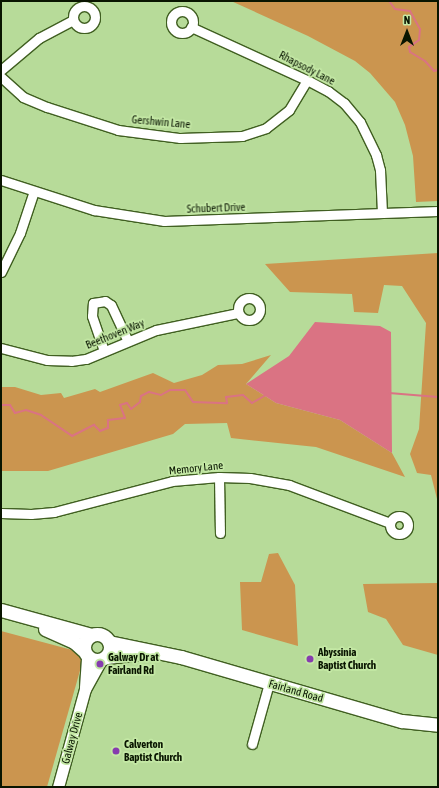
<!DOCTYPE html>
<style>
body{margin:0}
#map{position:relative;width:439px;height:788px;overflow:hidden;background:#b7db99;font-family:"Asap Condensed",sans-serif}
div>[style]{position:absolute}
.green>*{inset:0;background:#cb954f}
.water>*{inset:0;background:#da7383}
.stream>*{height:2px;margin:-1px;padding:0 1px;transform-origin:1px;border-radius:1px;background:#da7383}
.roads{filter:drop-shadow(1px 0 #405f21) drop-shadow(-1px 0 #405f21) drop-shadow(0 1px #405f21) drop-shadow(0 -1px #405f21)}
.minor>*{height:9px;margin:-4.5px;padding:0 4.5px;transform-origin:4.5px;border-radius:4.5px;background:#fff}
.minor>.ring{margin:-4.5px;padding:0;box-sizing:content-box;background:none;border:9px solid #fff;border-radius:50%}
.tertiary>*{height:11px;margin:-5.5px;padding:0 5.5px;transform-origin:5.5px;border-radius:5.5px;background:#fff}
.secondary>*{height:13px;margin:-6.5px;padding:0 6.5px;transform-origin:6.5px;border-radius:6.5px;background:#fff}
.secondary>.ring{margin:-6.5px;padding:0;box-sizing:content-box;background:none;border:13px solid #fff;border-radius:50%}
.dots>*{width:11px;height:11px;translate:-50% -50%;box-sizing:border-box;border:2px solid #c4e8a5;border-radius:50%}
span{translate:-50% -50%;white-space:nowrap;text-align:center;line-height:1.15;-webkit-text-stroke:3.5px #c4e8a5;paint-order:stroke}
.street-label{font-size:11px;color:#091500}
.poi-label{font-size:11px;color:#091500;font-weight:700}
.left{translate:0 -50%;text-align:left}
.frame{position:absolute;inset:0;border:2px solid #091500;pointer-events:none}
.north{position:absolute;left:387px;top:12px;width:40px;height:40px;-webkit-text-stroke:3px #c4e8a5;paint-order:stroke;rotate:0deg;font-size:11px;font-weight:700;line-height:16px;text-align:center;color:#091500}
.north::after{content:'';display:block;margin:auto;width:14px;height:18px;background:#091500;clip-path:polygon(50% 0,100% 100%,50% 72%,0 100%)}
</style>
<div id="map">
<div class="green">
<div style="clip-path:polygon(231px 1px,438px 1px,438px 201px,416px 202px,413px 156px,405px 125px,395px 102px,370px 73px,355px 61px,308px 36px)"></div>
<div style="clip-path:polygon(438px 253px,438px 503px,431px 475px,417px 473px,410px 454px,419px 429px,426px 323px,402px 286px,384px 285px,378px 313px,354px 312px,352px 294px,290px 292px,265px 264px)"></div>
<div style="clip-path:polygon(271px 355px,246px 384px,276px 403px,340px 420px,392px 453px,405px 477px,316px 447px,231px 438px,227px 423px,185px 424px,173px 434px,48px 471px,1px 471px,1px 387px,15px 387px,41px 395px,61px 393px,64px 398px,95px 389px,100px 392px,153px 373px,174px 383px,202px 375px,218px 365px,242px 364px)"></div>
<div style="clip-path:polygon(278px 553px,295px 585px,298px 646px,242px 630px,240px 582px,261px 582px,269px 554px)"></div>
<div style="clip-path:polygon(438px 583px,438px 655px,403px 645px,386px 619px,368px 612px,363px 584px)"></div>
<div style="clip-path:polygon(1px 631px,76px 651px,83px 660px,47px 787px,1px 787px)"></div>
</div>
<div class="water">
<div style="clip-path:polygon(315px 322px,380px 326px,391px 332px,392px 453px,340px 420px,276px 403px,246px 384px,289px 356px)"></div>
</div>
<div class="stream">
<div style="left:389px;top:1px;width:10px;rotate:53deg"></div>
<div style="left:395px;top:9px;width:15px;rotate:8deg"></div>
<div style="left:410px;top:11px;width:21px;rotate:61deg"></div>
<div style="left:420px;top:29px;width:11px;rotate:95deg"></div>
<div style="left:419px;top:40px;width:12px;rotate:145deg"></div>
<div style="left:409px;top:47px;width:5px;rotate:79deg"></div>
<div style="left:410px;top:52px;width:17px;rotate:31deg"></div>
<div style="left:425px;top:61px;width:13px;rotate:48deg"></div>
<div style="left:434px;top:71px;width:4px;rotate:-14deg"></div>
<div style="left:389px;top:393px;width:49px;rotate:4.7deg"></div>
<div style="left:1px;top:405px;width:9px"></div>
<div style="left:10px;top:405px;width:9px;rotate:58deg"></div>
<div style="left:15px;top:413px;width:11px;rotate:-15deg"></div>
<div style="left:26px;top:410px;width:16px;rotate:18deg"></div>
<div style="left:41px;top:415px;width:37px;rotate:34deg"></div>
<div style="left:72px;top:436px;width:25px;rotate:-27deg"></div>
<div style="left:94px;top:425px;width:8px;rotate:45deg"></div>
<div style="left:100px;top:431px;width:9px;rotate:-21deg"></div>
<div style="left:108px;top:428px;width:8px;rotate:-90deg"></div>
<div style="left:108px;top:420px;width:17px;rotate:-7deg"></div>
<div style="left:125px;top:418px;width:14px;rotate:-111deg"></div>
<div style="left:120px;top:405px;width:7px;rotate:-16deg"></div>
<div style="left:127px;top:403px;width:7px;rotate:56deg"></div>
<div style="left:131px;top:409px;width:11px;rotate:-38deg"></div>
<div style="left:140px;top:402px;width:6px;rotate:-81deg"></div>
<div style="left:141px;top:396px;width:9px;rotate:-27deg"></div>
<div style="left:149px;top:392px;width:12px;rotate:14deg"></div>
<div style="left:161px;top:395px;width:10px;rotate:-29deg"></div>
<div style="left:170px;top:390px;width:15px"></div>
<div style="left:185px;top:390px;width:14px;rotate:56deg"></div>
<div style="left:193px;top:402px;width:34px;rotate:2deg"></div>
<div style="left:227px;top:403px;width:6px;rotate:-99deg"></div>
<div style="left:226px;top:397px;width:17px;rotate:-7deg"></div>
<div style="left:243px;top:395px;width:12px;rotate:42deg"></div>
<div style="left:252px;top:403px;width:16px;rotate:-30deg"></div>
</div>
<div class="roads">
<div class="minor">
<div class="ring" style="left:73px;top:6px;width:13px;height:13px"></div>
<div class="ring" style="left:171px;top:11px;width:13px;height:13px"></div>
<div style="left:191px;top:27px;width:128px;rotate:24.6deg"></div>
<div style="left:307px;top:80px;width:24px;rotate:28deg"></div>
<div style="left:328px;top:91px;width:20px;rotate:37deg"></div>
<div style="left:344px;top:103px;width:25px;rotate:50deg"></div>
<div style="left:360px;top:122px;width:37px;rotate:64deg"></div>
<div style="left:376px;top:155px;width:16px;rotate:75deg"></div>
<div style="left:380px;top:170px;width:43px;rotate:87.3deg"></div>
<div style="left:1px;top:70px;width:50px;rotate:-40.1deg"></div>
<div style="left:39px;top:38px;width:38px;rotate:-28deg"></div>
<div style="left:1px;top:77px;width:30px;rotate:42deg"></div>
<div style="left:23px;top:97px;width:26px;rotate:23deg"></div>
<div style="left:47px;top:107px;width:75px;rotate:17.9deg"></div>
<div style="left:118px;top:130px;width:63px;rotate:7.4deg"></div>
<div style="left:180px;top:138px;width:62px;rotate:-1.8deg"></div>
<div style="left:242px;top:136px;width:25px;rotate:-18deg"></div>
<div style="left:266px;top:128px;width:29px;rotate:-38deg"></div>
<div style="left:289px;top:110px;width:35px;rotate:-59deg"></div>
<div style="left:1px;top:180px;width:98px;rotate:17.9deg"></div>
<div style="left:94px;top:210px;width:71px;rotate:8.9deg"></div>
<div style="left:164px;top:221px;width:274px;rotate:-2.1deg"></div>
<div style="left:1px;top:272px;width:43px;rotate:-64deg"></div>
<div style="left:20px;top:233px;width:44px;rotate:-71.6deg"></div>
<div class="ring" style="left:238px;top:298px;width:13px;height:13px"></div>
<div style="left:1px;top:348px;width:48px;rotate:14.6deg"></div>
<div style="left:47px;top:360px;width:24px;rotate:2deg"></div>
<div style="left:71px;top:361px;width:15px;rotate:-8deg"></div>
<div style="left:86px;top:359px;width:76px;rotate:-22.5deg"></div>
<div style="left:156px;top:330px;width:84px;rotate:-11.7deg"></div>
<div style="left:104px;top:351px;width:37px;rotate:-109deg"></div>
<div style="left:92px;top:316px;width:13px;rotate:-86deg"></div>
<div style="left:93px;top:303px;width:12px;rotate:-9deg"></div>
<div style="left:105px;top:301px;width:7px;rotate:34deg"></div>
<div style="left:111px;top:305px;width:40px;rotate:65deg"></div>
<div style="left:219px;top:477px;width:56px;rotate:89deg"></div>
<div style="left:1px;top:513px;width:30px;rotate:2deg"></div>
<div style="left:31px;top:514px;width:23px;rotate:-5deg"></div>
<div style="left:54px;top:512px;width:122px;rotate:-14.7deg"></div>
<div style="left:172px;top:481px;width:47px;rotate:-4.9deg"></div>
<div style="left:219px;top:477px;width:31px;rotate:2deg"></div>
<div style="left:250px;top:478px;width:40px;rotate:10deg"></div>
<div style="left:289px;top:485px;width:108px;rotate:20.6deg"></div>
<div class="ring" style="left:390px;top:516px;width:9px;height:9px"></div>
<div style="left:252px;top:744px;width:63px;rotate:-74.4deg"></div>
</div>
<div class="tertiary">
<div style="left:85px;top:687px;width:30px;rotate:-86deg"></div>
<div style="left:58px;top:787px;width:102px;rotate:-74.6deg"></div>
<div style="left:85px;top:689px;width:33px;rotate:-61deg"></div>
</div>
<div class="secondary">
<div style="left:1px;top:610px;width:94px;rotate:15.4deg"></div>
<div style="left:45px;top:629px;width:32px;rotate:24deg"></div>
<div style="left:74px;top:642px;width:12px;rotate:42deg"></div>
<div class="ring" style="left:84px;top:634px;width:13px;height:13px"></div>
<div style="left:109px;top:642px;width:74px;rotate:11.8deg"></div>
<div style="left:181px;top:657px;width:230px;rotate:16.2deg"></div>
<div style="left:402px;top:721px;width:36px;rotate:6deg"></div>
<div style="left:106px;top:657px;width:38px;rotate:-6deg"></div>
</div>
</div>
<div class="dots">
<div style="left:310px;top:659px;background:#863cae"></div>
<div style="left:100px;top:664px;background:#863cae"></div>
<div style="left:116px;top:751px;background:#863cae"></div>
</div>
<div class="street-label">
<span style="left:307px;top:68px;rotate:27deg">Rhapsody Lane</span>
<span style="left:161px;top:122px;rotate:5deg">Gershwin Lane</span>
<span style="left:216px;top:208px;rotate:-2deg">Schubert Drive</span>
<span style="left:115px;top:334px;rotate:-22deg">Beethoven Way</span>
<span style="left:196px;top:468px;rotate:-6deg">Memory Lane</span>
<span style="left:296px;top:691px;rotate:16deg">Fairland Road</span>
<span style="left:72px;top:738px;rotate:-75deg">Galway Drive</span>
</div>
<div class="poi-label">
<span class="left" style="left:318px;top:659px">Abyssinia<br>Baptist Church</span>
<span class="left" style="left:108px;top:664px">Galway Dr at<br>Fairland Rd</span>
<span class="left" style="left:124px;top:751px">Calverton<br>Baptist Church</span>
</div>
<div class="frame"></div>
<div class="north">N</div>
</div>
